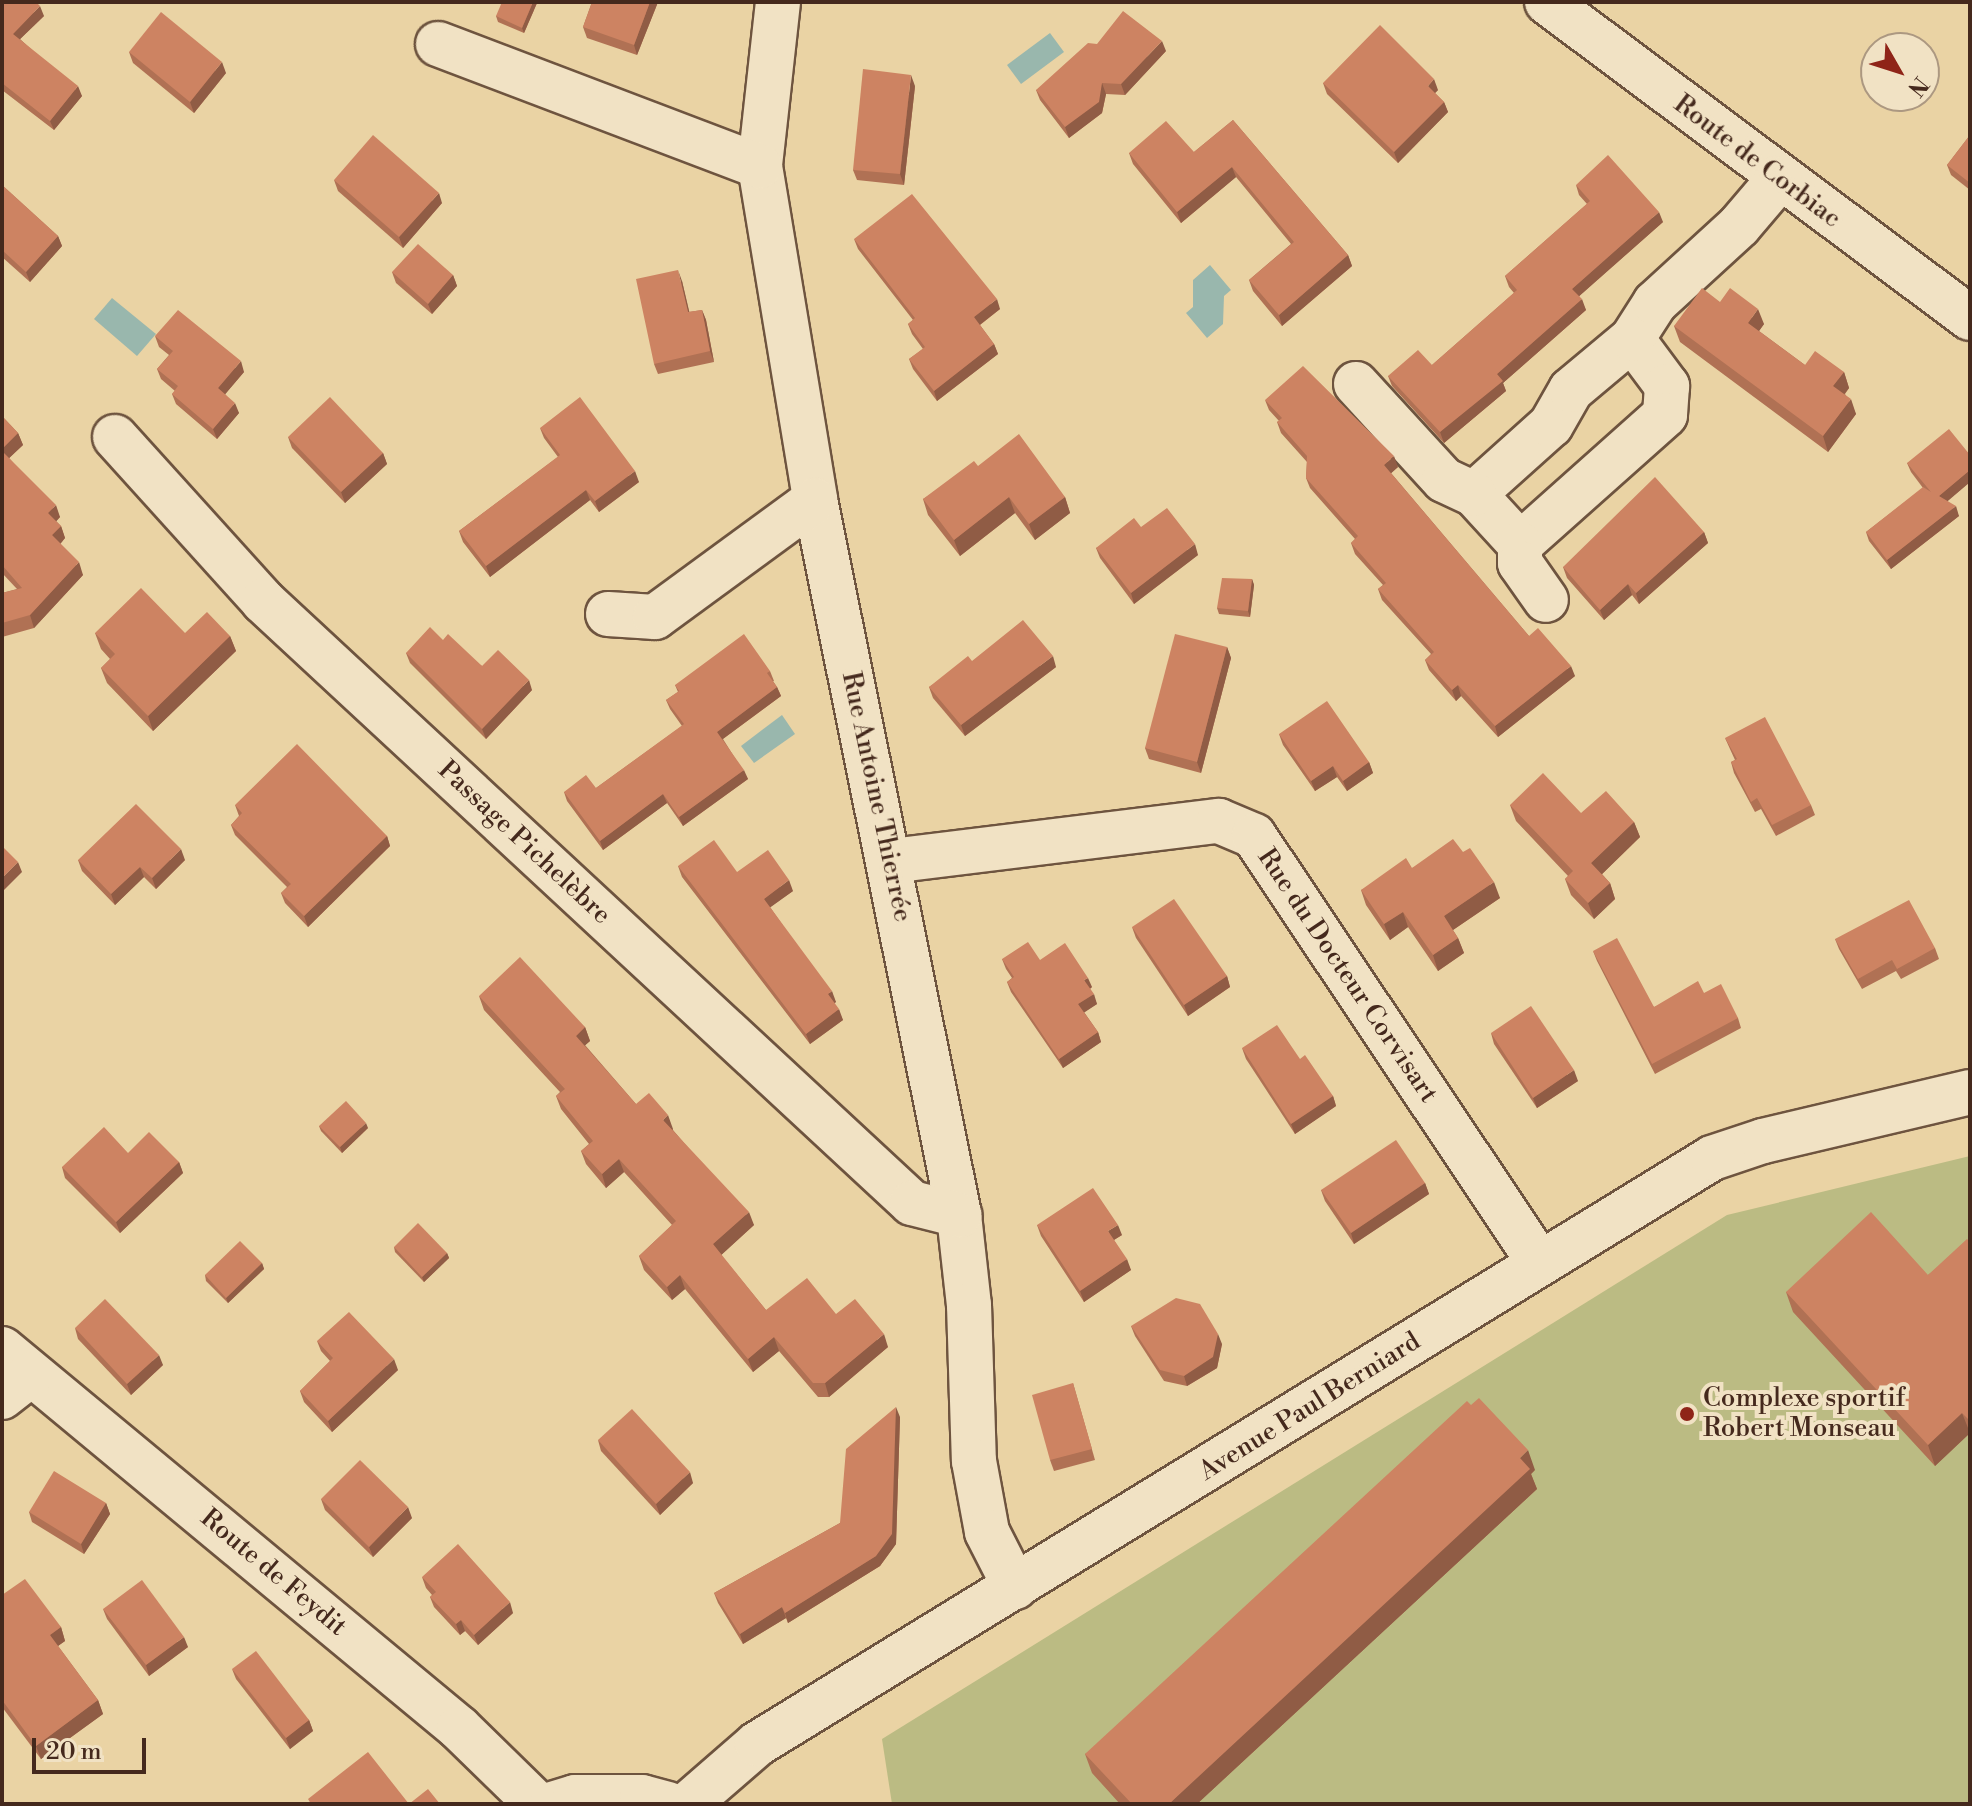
<!DOCTYPE html>
<meta charset="utf-8">
<style>
body{margin:0}
#map{position:relative;width:1972px;height:1806px;overflow:hidden;background:#ead3a4;font-family:"Libre Bodoni",serif}
div>[style]{position:absolute}
.green>*{inset:0;background:#bbbb83}
.water>*{inset:0;background:#99b7ad}
.roads{filter:drop-shadow(2px 0 #6e543f) drop-shadow(-2px 0 #6e543f) drop-shadow(0 2px #6e543f) drop-shadow(0 -2px #6e543f)}
.minor>*{height:44px;margin:-22px;padding:0 22px;transform-origin:22px;border-radius:22px;background:#f1e2c4}
.wall>*{inset:0;background:#b07154}
.shaded-wall>*{inset:0;background:#905c45}
.building>*{inset:0;background:#cd8362}
.dots>*{width:22px;height:22px;translate:-50% -50%;box-sizing:border-box;border:4px solid #f1e2c4;border-radius:50%}
span{translate:-50% -50%;white-space:nowrap;text-align:center;line-height:1.15;-webkit-text-stroke:8px #f1e2c4;paint-order:stroke}
.street-label{font-size:26px;color:#45291d}
.poi-label{font-size:26px;color:#45291d}
.left{translate:0 -50%;text-align:left}
.frame{position:absolute;inset:0;border:4px solid #45291d;pointer-events:none}
.north{position:absolute;left:1860px;top:32px;width:80px;height:80px;box-sizing:border-box;background:#f1e2c4;border:2px solid #ac9881;border-radius:50%;rotate:129deg;font-size:22px;font-weight:700;line-height:32px;text-align:center;color:#45291d}
.north::after{content:'';display:block;margin:auto;width:28px;height:36px;background:#8f2418;clip-path:polygon(50% 0,100% 100%,50% 72%,0 100%)}
.scale{position:absolute;left:32px;top:1738px;width:114px;height:36px;box-sizing:border-box;border:4px solid #45291d;border-top:0;padding-left:10px;font-size:24px;line-height:28px;white-space:nowrap;color:#45291d;-webkit-text-stroke:6px #f1e2c4;paint-order:stroke}
</style>
<div id="map">
<div class="green">
<div style="clip-path:polygon(1970px 1156px,1970px 1804px,892px 1804px,882px 1739px,1727px 1215px)"></div>
</div>
<div class="water">
<div style="clip-path:polygon(1050px 33px,1064px 52px,1021px 84px,1007px 65px)"></div>
<div style="clip-path:polygon(1210px 265px,1231px 290px,1224px 296px,1223px 324px,1207px 338px,1186px 313px,1193px 307px,1193px 280px)"></div>
<div style="clip-path:polygon(112px 298px,156px 334px,137px 356px,94px 319px)"></div>
<div style="clip-path:polygon(782px 715px,795px 734px,754px 763px,741px 746px)"></div>
</div>
<div class="roads">
<div class="minor">
<div style="left:778px;top:2px;width:165px;rotate:96.3deg"></div>
<div style="left:760px;top:166px;width:338px;rotate:80.6deg"></div>
<div style="left:815px;top:500px;width:729px;rotate:78.61deg"></div>
<div style="left:959px;top:1215px;width:91px;rotate:83.7deg"></div>
<div style="left:969px;top:1305px;width:156px;rotate:88.2deg"></div>
<div style="left:974px;top:1461px;width:72px;rotate:79.6deg"></div>
<div style="left:987px;top:1532px;width:62px;rotate:63deg"></div>
<div style="left:1547px;top:2px;width:528px;rotate:36.76deg"></div>
<div style="left:438px;top:44px;width:344px;rotate:20.8deg"></div>
<div style="left:1632px;top:339px;width:59px;rotate:53.3deg"></div>
<div style="left:1667px;top:386px;width:29px;rotate:94deg"></div>
<div style="left:1665px;top:415px;width:194px;rotate:138.3deg"></div>
<div style="left:1520px;top:544px;width:68px;rotate:-132.6deg"></div>
<div style="left:1474px;top:494px;width:103px;rotate:-41.9deg"></div>
<div style="left:1551px;top:425px;width:40px;rotate:-60.3deg"></div>
<div style="left:1571px;top:390px;width:80px;rotate:-39.9deg"></div>
<div style="left:1632px;top:339px;width:43px;rotate:-57.4deg"></div>
<div style="left:1655px;top:303px;width:114px;rotate:-42.5deg"></div>
<div style="left:1739px;top:226px;width:62px;rotate:-49.6deg"></div>
<div style="left:1356px;top:384px;width:130px;rotate:47.5deg"></div>
<div style="left:1444px;top:480px;width:33px;rotate:25deg"></div>
<div style="left:115px;top:437px;width:221px;rotate:47.9deg"></div>
<div style="left:263px;top:601px;width:885px;rotate:42.85deg"></div>
<div style="left:912px;top:1203px;width:49px;rotate:14.3deg"></div>
<div style="left:1520px;top:544px;width:19px;rotate:90deg"></div>
<div style="left:1520px;top:563px;width:45px;rotate:54.9deg"></div>
<div style="left:608px;top:614px;width:47px;rotate:3.7deg"></div>
<div style="left:655px;top:617px;width:198px;rotate:-36.2deg"></div>
<div style="left:891px;top:861px;width:330px;rotate:-7deg"></div>
<div style="left:1219px;top:821px;width:38px;rotate:23deg"></div>
<div style="left:1254px;top:836px;width:513px;rotate:56.22deg"></div>
<div style="left:2px;top:1349px;width:594px;rotate:39.67deg"></div>
<div style="left:459px;top:1728px;width:109px;rotate:44.3deg"></div>
<div style="left:2px;top:1397px;width:37px;rotate:-38deg"></div>
<div style="left:552px;top:1804px;width:24px;rotate:-17deg"></div>
<div style="left:575px;top:1797px;width:67px"></div>
<div style="left:642px;top:1797px;width:27px;rotate:15deg"></div>
<div style="left:688px;top:1804px;width:91px;rotate:-41deg"></div>
<div style="left:757px;top:1744px;width:1120px;rotate:-31.53deg"></div>
<div style="left:1712px;top:1158px;width:54px;rotate:-18.4deg"></div>
<div style="left:1763px;top:1141px;width:213px;rotate:-13.3deg"></div>
</div>
</div>
<div class="wall">
<div style="clip-path:polygon(2px 2px,44px 16px,20px 39px,82px 96px,54px 130px,2px 90px)"></div>
<div style="clip-path:polygon(592px 2px,658px 2px,637px 55px,587px 38px,583px 27px)"></div>
<div style="clip-path:polygon(537px 3px,524px 33px,498px 22px,496px 16px)"></div>
<div style="clip-path:polygon(1166px 51px,1125px 95px,1106px 94px,1102px 113px,1069px 138px,1040px 100px,1036px 90px)"></div>
<div style="clip-path:polygon(129px 52px,226px 73px,194px 113px,133px 63px)"></div>
<div style="clip-path:polygon(1323px 83px,1438px 90px,1435px 93px,1444px 102px,1448px 112px,1398px 163px,1327px 94px)"></div>
<div style="clip-path:polygon(915px 86px,904px 185px,857px 180px,853px 170px)"></div>
<div style="clip-path:polygon(1233px 120px,1348px 255px,1352px 266px,1282px 326px,1253px 291px,1249px 280px,1291px 244px,1236px 177px,1181px 223px,1133px 164px,1129px 153px,1194px 152px)"></div>
<div style="clip-path:polygon(1970px 135px,1970px 190px,1951px 175px,1947px 165px)"></div>
<div style="clip-path:polygon(334px 180px,442px 203px,403px 248px,338px 191px)"></div>
<div style="clip-path:polygon(2px 185px,58px 236px,62px 246px,30px 282px,2px 257px)"></div>
<div style="clip-path:polygon(1576px 185px,1663px 222px,1579px 296px,1586px 310px,1503px 383px,1506px 391px,1444px 443px,1392px 386px,1388px 376px,1432px 365px,1514px 293px,1509px 287px,1505px 276px,1587px 204px,1579px 195px)"></div>
<div style="clip-path:polygon(854px 239px,1000px 309px,980px 325px,994px 344px,998px 354px,937px 401px,913px 369px,909px 359px,923px 349px,912px 334px,908px 324px,913px 320px,858px 249px)"></div>
<div style="clip-path:polygon(392px 272px,453px 275px,457px 286px,432px 314px,396px 283px)"></div>
<div style="clip-path:polygon(682px 281px,689px 312px,702px 310px,706px 320px,714px 362px,658px 374px,654px 364px)"></div>
<div style="clip-path:polygon(1720px 302px,1764px 324px,1759px 331px,1805px 365px,1844px 372px,1849px 388px,1845px 394px,1856px 414px,1828px 452px,1680px 342px,1674px 326px)"></div>
<div style="clip-path:polygon(155px 336px,244px 372px,225px 394px,239px 413px,217px 439px,176px 404px,172px 394px,175px 391px,161px 379px,157px 369px,169px 355px,159px 347px)"></div>
<div style="clip-path:polygon(1265px 400px,1398px 467px,1391px 473px,1529px 636px,1575px 676px,1498px 737px,1461px 696px,1456px 701px,1429px 670px,1425px 660px,1431px 654px,1382px 600px,1378px 589px,1383px 585px,1355px 554px,1351px 543px,1355px 539px,1310px 488px,1306px 478px,1307px 462px,1281px 433px,1277px 422px,1279px 421px,1269px 410px)"></div>
<div style="clip-path:polygon(2px 416px,18px 433px,23px 445px,9px 458px,60px 517px,56px 521px,61px 526px,65px 538px,60px 544px,83px 575px,34px 628px,2px 637px,2px 593px,17px 589px,2px 573px)"></div>
<div style="clip-path:polygon(540px 428px,639px 482px,599px 512px,590px 500px,490px 577px,463px 542px,459px 531px,558px 457px,544px 438px)"></div>
<div style="clip-path:polygon(288px 437px,383px 453px,387px 464px,345px 503px,292px 448px)"></div>
<div style="clip-path:polygon(1970px 455px,1970px 482px,1947px 501px,1959px 516px,1891px 569px,1869px 541px,1866px 532px,1923px 488px,1911px 472px,1907px 463px)"></div>
<div style="clip-path:polygon(978px 466px,1065px 497px,1070px 513px,1035px 540px,1015px 513px,960px 556px,928px 515px,923px 499px)"></div>
<div style="clip-path:polygon(1141px 527px,1198px 555px,1134px 604px,1100px 558px,1096px 548px)"></div>
<div style="clip-path:polygon(1704px 532px,1708px 543px,1639px 604px,1632px 595px,1604px 620px,1567px 578px,1563px 567px)"></div>
<div style="clip-path:polygon(1252px 579px,1254px 585px,1250px 617px,1219px 614px,1217px 608px)"></div>
<div style="clip-path:polygon(95px 633px,230px 636px,236px 651px,153px 731px,107px 683px,101px 668px,110px 659px,101px 649px)"></div>
<div style="clip-path:polygon(443px 640px,482px 666px,532px 690px,486px 739px,410px 663px,406px 653px)"></div>
<div style="clip-path:polygon(1227px 647px,1231px 658px,1201px 773px,1149px 759px,1145px 748px)"></div>
<div style="clip-path:polygon(972px 661px,1056px 667px,965px 736px,933px 698px,929px 687px)"></div>
<div style="clip-path:polygon(770px 671px,774px 681px,773px 681px,777px 687px,781px 696px,723px 739px,748px 779px,683px 826px,667px 803px,603px 850px,567px 801px,564px 792px,596px 788px,682px 726px,670px 709px,666px 700px,678px 692px,675px 685px)"></div>
<div style="clip-path:polygon(1279px 734px,1369px 762px,1373px 773px,1347px 791px,1337px 777px,1315px 791px,1283px 745px)"></div>
<div style="clip-path:polygon(1725px 738px,1811px 805px,1815px 815px,1776px 836px,1761px 809px,1755px 812px,1734px 773px,1731px 762px,1735px 760px)"></div>
<div style="clip-path:polygon(235px 805px,387px 836px,390px 846px,308px 927px,285px 903px,281px 893px,287px 887px,235px 835px,231px 825px,239px 816px)"></div>
<div style="clip-path:polygon(1510px 805px,1581px 813px,1634px 822px,1640px 837px,1602px 874px,1610px 883px,1615px 899px,1594px 919px,1571px 895px,1565px 879px,1568px 876px,1516px 821px)"></div>
<div style="clip-path:polygon(1463px 852px,1500px 898px,1453px 930px,1458px 938px,1464px 953px,1438px 971px,1408px 927px,1390px 940px,1366px 905px,1361px 890px,1412px 868px)"></div>
<div style="clip-path:polygon(78px 860px,185px 860px,156px 889px,144px 877px,115px 905px,82px 871px)"></div>
<div style="clip-path:polygon(678px 866px,737px 872px,793px 891px,770px 907px,836px 1002px,834px 1003px,843px 1020px,810px 1044px,682px 877px)"></div>
<div style="clip-path:polygon(1132px 927px,1227px 976px,1230px 987px,1188px 1016px,1136px 938px)"></div>
<div style="clip-path:polygon(1835px 939px,1935px 948px,1939px 959px,1901px 979px,1896px 971px,1862px 989px,1839px 949px)"></div>
<div style="clip-path:polygon(1593px 951px,1654px 1007px,1704px 993px,1738px 1018px,1741px 1028px,1655px 1074px,1597px 961px)"></div>
<div style="clip-path:polygon(1002px 959px,1040px 960px,1092px 987px,1090px 989px,1097px 1004px,1084px 1012px,1098px 1032px,1101px 1042px,1063px 1068px,1011px 992px,1007px 982px,1012px 978px,1006px 969px)"></div>
<div style="clip-path:polygon(479px 996px,585px 1027px,590px 1041px,585px 1045px,636px 1104px,673px 1129px,673px 1130px,754px 1225px,721px 1255px,766px 1310px,836px 1314px,888px 1347px,829px 1397px,818px 1397px,779px 1351px,753px 1372px,685px 1289px,672px 1300px,644px 1270px,639px 1256px,672px 1225px,624px 1172px,606px 1188px,586px 1164px,581px 1151px,589px 1144px,561px 1109px,556px 1096px,560px 1092px,484px 1010px)"></div>
<div style="clip-path:polygon(1491px 1033px,1578px 1081px,1537px 1108px,1494px 1044px)"></div>
<div style="clip-path:polygon(1242px 1048px,1333px 1096px,1336px 1106px,1295px 1134px,1246px 1059px)"></div>
<div style="clip-path:polygon(319px 1126px,368px 1128px,342px 1153px,321px 1131px)"></div>
<div style="clip-path:polygon(128px 1153px,179px 1162px,183px 1173px,120px 1233px,65px 1178px,62px 1167px)"></div>
<div style="clip-path:polygon(1425px 1183px,1429px 1194px,1354px 1244px,1325px 1201px,1321px 1190px)"></div>
<div style="clip-path:polygon(1037px 1225px,1122px 1235px,1114px 1240px,1131px 1270px,1084px 1302px,1041px 1236px)"></div>
<div style="clip-path:polygon(1970px 1242px,1970px 1433px,1935px 1466px,1793px 1312px,1786px 1292px,1928px 1275px)"></div>
<div style="clip-path:polygon(394px 1247px,447px 1253px,449px 1258px,424px 1282px,395px 1252px)"></div>
<div style="clip-path:polygon(262px 1263px,264px 1269px,228px 1303px,206px 1281px,205px 1275px)"></div>
<div style="clip-path:polygon(1131px 1326px,1222px 1344px,1217px 1368px,1187px 1386px,1164px 1381px,1135px 1336px)"></div>
<div style="clip-path:polygon(75px 1328px,163px 1365px,131px 1395px,78px 1339px)"></div>
<div style="clip-path:polygon(317px 1341px,398px 1370px,332px 1432px,304px 1402px,300px 1391px,330px 1361px,321px 1351px)"></div>
<div style="clip-path:polygon(1073px 1383px,1095px 1460px,1054px 1471px,1050px 1460px)"></div>
<div style="clip-path:polygon(900px 1417px,896px 1544px,880px 1566px,788px 1623px,786px 1618px,743px 1644px,718px 1603px,714px 1593px,840px 1523px)"></div>
<div style="clip-path:polygon(598px 1440px,693px 1483px,660px 1515px,601px 1451px)"></div>
<div style="clip-path:polygon(1535px 1470px,1531px 1474px,1537px 1489px,1197px 1804px,1120px 1804px,1092px 1773px,1085px 1754px)"></div>
<div style="clip-path:polygon(321px 1499px,412px 1518px,373px 1557px,325px 1510px)"></div>
<div style="clip-path:polygon(106px 1503px,110px 1514px,84px 1554px,32px 1522px,29px 1512px)"></div>
<div style="clip-path:polygon(422px 1577px,513px 1613px,478px 1645px,465px 1631px,460px 1635px,434px 1607px,430px 1597px,432px 1595px,426px 1588px)"></div>
<div style="clip-path:polygon(2px 1595px,61px 1627px,65px 1641px,58px 1646px,98px 1700px,103px 1714px,41px 1759px,2px 1707px)"></div>
<div style="clip-path:polygon(103px 1609px,188px 1647px,149px 1676px,107px 1619px)"></div>
<div style="clip-path:polygon(232px 1669px,309px 1720px,313px 1731px,290px 1749px,236px 1679px)"></div>
</div>
<div class="shaded-wall">
<div style="clip-path:polygon(533px 2px,537px 3px,524px 33px,522px 28px)"></div>
<div style="clip-path:polygon(650px 2px,658px 2px,637px 55px,634px 45px)"></div>
<div style="clip-path:polygon(40px 6px,44px 16px,16px 43px,13px 34px)"></div>
<div style="clip-path:polygon(1162px 41px,1166px 51px,1125px 95px,1121px 84px)"></div>
<div style="clip-path:polygon(222px 62px,226px 73px,194px 113px,190px 102px)"></div>
<div style="clip-path:polygon(911px 75px,915px 86px,904px 185px,900px 174px)"></div>
<div style="clip-path:polygon(1434px 79px,1438px 90px,1432px 96px,1428px 86px)"></div>
<div style="clip-path:polygon(1102px 83px,1106px 94px,1102px 113px,1069px 138px,1065px 127px)"></div>
<div style="clip-path:polygon(78px 86px,82px 96px,54px 130px,50px 121px)"></div>
<div style="clip-path:polygon(1444px 102px,1448px 112px,1398px 163px,1394px 152px)"></div>
<div style="clip-path:polygon(1232px 167px,1236px 177px,1181px 223px,1177px 212px)"></div>
<div style="clip-path:polygon(439px 193px,442px 203px,403px 248px,399px 237px)"></div>
<div style="clip-path:polygon(1659px 212px,1663px 222px,1576px 299px,1572px 289px)"></div>
<div style="clip-path:polygon(58px 236px,62px 246px,30px 282px,26px 272px)"></div>
<div style="clip-path:polygon(1348px 255px,1352px 266px,1282px 326px,1279px 315px)"></div>
<div style="clip-path:polygon(678px 270px,682px 281px,692px 323px,688px 312px)"></div>
<div style="clip-path:polygon(453px 275px,457px 286px,432px 314px,428px 304px)"></div>
<div style="clip-path:polygon(997px 299px,1000px 309px,977px 327px,974px 317px)"></div>
<div style="clip-path:polygon(1582px 299px,1586px 310px,1503px 383px,1506px 391px,1444px 443px,1440px 432px,1497px 374px)"></div>
<div style="clip-path:polygon(1758px 309px,1764px 324px,1754px 338px,1748px 323px)"></div>
<div style="clip-path:polygon(702px 310px,706px 320px,714px 362px,710px 351px)"></div>
<div style="clip-path:polygon(994px 344px,998px 354px,937px 401px,934px 391px)"></div>
<div style="clip-path:polygon(241px 361px,244px 372px,222px 398px,218px 388px)"></div>
<div style="clip-path:polygon(1844px 372px,1849px 388px,1839px 401px,1833px 386px)"></div>
<div style="clip-path:polygon(1851px 399px,1856px 414px,1828px 452px,1823px 436px)"></div>
<div style="clip-path:polygon(235px 403px,239px 413px,217px 439px,213px 429px)"></div>
<div style="clip-path:polygon(18px 433px,23px 445px,5px 462px,2px 454px,2px 449px)"></div>
<div style="clip-path:polygon(383px 453px,387px 464px,345px 503px,341px 492px)"></div>
<div style="clip-path:polygon(1394px 456px,1398px 467px,1388px 476px,1384px 465px)"></div>
<div style="clip-path:polygon(1970px 470px,1970px 482px,1942px 506px,1939px 496px)"></div>
<div style="clip-path:polygon(635px 471px,639px 482px,599px 512px,595px 501px)"></div>
<div style="clip-path:polygon(586px 490px,590px 500px,490px 577px,486px 566px)"></div>
<div style="clip-path:polygon(1009px 497px,1015px 513px,960px 556px,954px 540px)"></div>
<div style="clip-path:polygon(1065px 497px,1070px 513px,1035px 540px,1029px 524px)"></div>
<div style="clip-path:polygon(56px 505px,60px 517px,53px 525px,48px 513px)"></div>
<div style="clip-path:polygon(1956px 506px,1959px 516px,1891px 569px,1887px 560px)"></div>
<div style="clip-path:polygon(61px 526px,65px 538px,57px 548px,52px 535px)"></div>
<div style="clip-path:polygon(1704px 532px,1708px 543px,1639px 604px,1636px 593px)"></div>
<div style="clip-path:polygon(1195px 544px,1198px 555px,1134px 604px,1131px 593px)"></div>
<div style="clip-path:polygon(79px 562px,83px 575px,34px 628px,30px 615px)"></div>
<div style="clip-path:polygon(1252px 579px,1254px 585px,1250px 617px,1248px 611px)"></div>
<div style="clip-path:polygon(1628px 584px,1632px 595px,1604px 620px,1600px 610px)"></div>
<div style="clip-path:polygon(230px 636px,236px 651px,153px 731px,148px 716px)"></div>
<div style="clip-path:polygon(1227px 647px,1231px 658px,1201px 773px,1197px 762px)"></div>
<div style="clip-path:polygon(1053px 656px,1056px 667px,965px 736px,961px 725px)"></div>
<div style="clip-path:polygon(1571px 666px,1575px 676px,1498px 737px,1495px 726px)"></div>
<div style="clip-path:polygon(529px 680px,532px 690px,486px 739px,482px 729px)"></div>
<div style="clip-path:polygon(1458px 685px,1461px 696px,1456px 701px,1452px 690px)"></div>
<div style="clip-path:polygon(777px 687px,781px 696px,720px 741px,717px 732px)"></div>
<div style="clip-path:polygon(1369px 762px,1373px 773px,1347px 791px,1343px 781px)"></div>
<div style="clip-path:polygon(1333px 766px,1337px 777px,1315px 791px,1311px 781px)"></div>
<div style="clip-path:polygon(744px 770px,748px 779px,683px 826px,679px 817px)"></div>
<div style="clip-path:polygon(663px 794px,667px 803px,603px 850px,600px 841px)"></div>
<div style="clip-path:polygon(1634px 822px,1640px 837px,1597px 879px,1591px 863px)"></div>
<div style="clip-path:polygon(387px 836px,390px 846px,308px 927px,304px 916px)"></div>
<div style="clip-path:polygon(181px 849px,185px 860px,156px 889px,152px 878px)"></div>
<div style="clip-path:polygon(18px 862px,22px 872px,2px 892px,2px 878px)"></div>
<div style="clip-path:polygon(140px 867px,144px 877px,115px 905px,111px 894px)"></div>
<div style="clip-path:polygon(789px 880px,793px 891px,768px 909px,764px 899px)"></div>
<div style="clip-path:polygon(1494px 882px,1500px 898px,1450px 932px,1444px 916px)"></div>
<div style="clip-path:polygon(1610px 883px,1615px 899px,1594px 919px,1588px 903px)"></div>
<div style="clip-path:polygon(1403px 912px,1408px 927px,1390px 940px,1384px 924px)"></div>
<div style="clip-path:polygon(1458px 938px,1464px 953px,1438px 971px,1433px 955px)"></div>
<div style="clip-path:polygon(1227px 976px,1230px 987px,1188px 1016px,1184px 1005px)"></div>
<div style="clip-path:polygon(1088px 978px,1092px 987px,1088px 990px,1084px 980px)"></div>
<div style="clip-path:polygon(832px 991px,836px 1002px,832px 1005px,828px 994px)"></div>
<div style="clip-path:polygon(1094px 994px,1097px 1004px,1082px 1014px,1078px 1004px)"></div>
<div style="clip-path:polygon(839px 1009px,843px 1020px,810px 1044px,806px 1034px)"></div>
<div style="clip-path:polygon(585px 1027px,590px 1041px,581px 1049px,576px 1036px)"></div>
<div style="clip-path:polygon(1098px 1032px,1101px 1042px,1063px 1068px,1059px 1059px)"></div>
<div style="clip-path:polygon(1574px 1070px,1578px 1081px,1537px 1108px,1533px 1098px)"></div>
<div style="clip-path:polygon(1333px 1096px,1336px 1106px,1295px 1134px,1291px 1124px)"></div>
<div style="clip-path:polygon(668px 1115px,673px 1129px,668px 1133px,663px 1120px)"></div>
<div style="clip-path:polygon(366px 1123px,368px 1128px,342px 1153px,340px 1147px)"></div>
<div style="clip-path:polygon(619px 1159px,624px 1172px,606px 1188px,602px 1174px)"></div>
<div style="clip-path:polygon(179px 1162px,183px 1173px,120px 1233px,116px 1222px)"></div>
<div style="clip-path:polygon(1425px 1183px,1429px 1194px,1354px 1244px,1351px 1233px)"></div>
<div style="clip-path:polygon(749px 1212px,754px 1225px,718px 1258px,713px 1244px)"></div>
<div style="clip-path:polygon(1118px 1225px,1122px 1235px,1112px 1241px,1108px 1231px)"></div>
<div style="clip-path:polygon(447px 1253px,449px 1258px,424px 1282px,422px 1277px)"></div>
<div style="clip-path:polygon(1127px 1259px,1131px 1270px,1084px 1302px,1080px 1291px)"></div>
<div style="clip-path:polygon(262px 1263px,264px 1269px,228px 1303px,226px 1298px)"></div>
<div style="clip-path:polygon(680px 1275px,685px 1289px,672px 1300px,667px 1287px)"></div>
<div style="clip-path:polygon(884px 1334px,888px 1347px,829px 1397px,825px 1383px)"></div>
<div style="clip-path:polygon(1218px 1334px,1222px 1344px,1217px 1368px,1187px 1386px,1184px 1376px)"></div>
<div style="clip-path:polygon(774px 1337px,779px 1351px,753px 1372px,748px 1359px)"></div>
<div style="clip-path:polygon(159px 1355px,163px 1365px,131px 1395px,127px 1384px)"></div>
<div style="clip-path:polygon(394px 1359px,398px 1370px,332px 1432px,328px 1421px)"></div>
<div style="clip-path:polygon(896px 1407px,900px 1417px,896px 1544px,880px 1566px,788px 1623px,785px 1613px,876px 1556px)"></div>
<div style="clip-path:polygon(1962px 1413px,1970px 1433px,1935px 1466px,1928px 1445px)"></div>
<div style="clip-path:polygon(1528px 1450px,1535px 1470px,1531px 1474px,1537px 1489px,1197px 1804px,1169px 1804px)"></div>
<div style="clip-path:polygon(690px 1472px,693px 1483px,660px 1515px,656px 1504px)"></div>
<div style="clip-path:polygon(106px 1503px,110px 1514px,84px 1554px,81px 1544px)"></div>
<div style="clip-path:polygon(408px 1507px,412px 1518px,373px 1557px,369px 1547px)"></div>
<div style="clip-path:polygon(510px 1602px,513px 1613px,478px 1645px,474px 1635px)"></div>
<div style="clip-path:polygon(782px 1607px,786px 1618px,743px 1644px,740px 1634px)"></div>
<div style="clip-path:polygon(461px 1620px,465px 1631px,460px 1635px,456px 1624px)"></div>
<div style="clip-path:polygon(61px 1627px,65px 1641px,55px 1648px,50px 1635px)"></div>
<div style="clip-path:polygon(184px 1637px,188px 1647px,149px 1676px,146px 1665px)"></div>
<div style="clip-path:polygon(98px 1700px,103px 1714px,41px 1759px,36px 1746px)"></div>
<div style="clip-path:polygon(309px 1720px,313px 1731px,290px 1749px,286px 1738px)"></div>
</div>
<div class="building">
<div style="clip-path:polygon(2px 2px,36px 2px,40px 6px,13px 34px,78px 86px,50px 121px,2px 83px)"></div>
<div style="clip-path:polygon(502px 2px,533px 2px,522px 28px,496px 16px)"></div>
<div style="clip-path:polygon(592px 2px,650px 2px,634px 45px,583px 27px)"></div>
<div style="clip-path:polygon(1123px 11px,1162px 41px,1121px 84px,1102px 83px,1099px 102px,1065px 127px,1036px 90px,1088px 43px,1097px 44px)"></div>
<div style="clip-path:polygon(161px 12px,222px 62px,190px 102px,129px 52px)"></div>
<div style="clip-path:polygon(1380px 25px,1434px 79px,1428px 86px,1444px 102px,1394px 152px,1323px 83px)"></div>
<div style="clip-path:polygon(863px 69px,911px 75px,900px 174px,853px 170px)"></div>
<div style="clip-path:polygon(1233px 120px,1348px 255px,1279px 315px,1249px 280px,1294px 242px,1232px 167px,1177px 212px,1129px 153px,1166px 121px,1194px 152px)"></div>
<div style="clip-path:polygon(373px 135px,439px 193px,399px 237px,334px 180px)"></div>
<div style="clip-path:polygon(1970px 135px,1970px 183px,1947px 165px)"></div>
<div style="clip-path:polygon(1608px 155px,1659px 212px,1572px 289px,1582px 299px,1497px 374px,1503px 381px,1440px 432px,1388px 376px,1418px 350px,1432px 365px,1517px 290px,1505px 276px,1590px 201px,1576px 185px)"></div>
<div style="clip-path:polygon(2px 185px,58px 236px,26px 272px,2px 250px)"></div>
<div style="clip-path:polygon(912px 194px,997px 299px,974px 317px,994px 344px,934px 391px,909px 359px,925px 347px,908px 324px,915px 318px,854px 239px)"></div>
<div style="clip-path:polygon(418px 244px,453px 275px,428px 304px,392px 272px)"></div>
<div style="clip-path:polygon(678px 270px,688px 312px,702px 310px,710px 351px,654px 364px,636px 279px)"></div>
<div style="clip-path:polygon(1702px 288px,1720px 302px,1730px 288px,1758px 309px,1748px 323px,1805px 365px,1815px 351px,1844px 372px,1833px 386px,1851px 399px,1823px 436px,1674px 326px)"></div>
<div style="clip-path:polygon(178px 310px,241px 361px,218px 388px,235px 403px,213px 429px,172px 394px,178px 386px,157px 369px,173px 351px,155px 336px)"></div>
<div style="clip-path:polygon(1303px 366px,1394px 456px,1384px 465px,1529px 636px,1538px 628px,1571px 666px,1495px 726px,1458px 685px,1452px 690px,1425px 660px,1434px 652px,1378px 589px,1386px 583px,1351px 543px,1358px 536px,1306px 478px,1307px 456px,1277px 422px,1282px 418px,1265px 400px)"></div>
<div style="clip-path:polygon(330px 397px,383px 453px,341px 492px,288px 437px)"></div>
<div style="clip-path:polygon(580px 397px,635px 471px,595px 501px,586px 490px,486px 566px,459px 531px,560px 455px,540px 428px)"></div>
<div style="clip-path:polygon(2px 416px,18px 433px,2px 449px)"></div>
<div style="clip-path:polygon(1949px 429px,1970px 455px,1970px 470px,1939px 496px,1956px 506px,1887px 560px,1866px 532px,1923px 487px,1931px 492px,1907px 463px)"></div>
<div style="clip-path:polygon(1019px 434px,1065px 497px,1029px 524px,1009px 497px,954px 540px,923px 499px,974px 461px,978px 466px)"></div>
<div style="clip-path:polygon(2px 451px,56px 505px,48px 513px,61px 526px,52px 535px,79px 562px,30px 615px,2px 623px,2px 593px,22px 588px,2px 565px)"></div>
<div style="clip-path:polygon(1655px 477px,1704px 532px,1636px 593px,1628px 584px,1600px 610px,1563px 567px)"></div>
<div style="clip-path:polygon(1167px 508px,1195px 544px,1131px 593px,1096px 548px,1134px 518px,1141px 527px)"></div>
<div style="clip-path:polygon(1222px 578px,1252px 579px,1248px 611px,1217px 608px)"></div>
<div style="clip-path:polygon(141px 588px,185px 633px,207px 612px,230px 636px,148px 716px,101px 668px,115px 654px,95px 633px)"></div>
<div style="clip-path:polygon(1023px 620px,1053px 656px,961px 725px,929px 687px,968px 656px,972px 661px)"></div>
<div style="clip-path:polygon(430px 627px,443px 640px,448px 634px,482px 666px,498px 650px,529px 680px,482px 729px,406px 653px)"></div>
<div style="clip-path:polygon(744px 634px,770px 671px,767px 673px,777px 687px,717px 732px,744px 770px,679px 817px,663px 794px,600px 841px,564px 792px,586px 775px,596px 788px,684px 724px,666px 700px,679px 691px,675px 685px)"></div>
<div style="clip-path:polygon(1175px 634px,1227px 647px,1197px 762px,1145px 748px)"></div>
<div style="clip-path:polygon(1327px 701px,1369px 762px,1343px 781px,1333px 766px,1311px 781px,1279px 734px)"></div>
<div style="clip-path:polygon(1765px 717px,1811px 805px,1772px 825px,1757px 798px,1751px 802px,1731px 762px,1737px 759px,1725px 738px)"></div>
<div style="clip-path:polygon(297px 744px,387px 836px,304px 916px,281px 893px,291px 884px,231px 825px,242px 813px,235px 805px)"></div>
<div style="clip-path:polygon(1543px 773px,1581px 813px,1606px 791px,1634px 822px,1591px 863px,1610px 883px,1588px 903px,1565px 879px,1573px 871px,1510px 805px)"></div>
<div style="clip-path:polygon(136px 804px,181px 849px,152px 878px,140px 867px,111px 894px,78px 860px)"></div>
<div style="clip-path:polygon(1453px 839px,1463px 852px,1470px 848px,1494px 882px,1444px 916px,1458px 938px,1433px 955px,1403px 912px,1384px 924px,1361px 890px,1406px 858px,1412px 868px)"></div>
<div style="clip-path:polygon(714px 840px,737px 872px,768px 850px,789px 880px,764px 899px,832px 991px,828px 994px,839px 1009px,806px 1034px,678px 866px)"></div>
<div style="clip-path:polygon(2px 846px,18px 862px,2px 878px)"></div>
<div style="clip-path:polygon(1174px 899px,1227px 976px,1184px 1005px,1132px 927px)"></div>
<div style="clip-path:polygon(1909px 900px,1935px 948px,1897px 969px,1892px 960px,1858px 979px,1835px 939px)"></div>
<div style="clip-path:polygon(1617px 938px,1654px 1007px,1698px 981px,1704px 993px,1721px 984px,1738px 1018px,1652px 1064px,1593px 951px)"></div>
<div style="clip-path:polygon(1028px 942px,1040px 960px,1065px 943px,1088px 978px,1084px 980px,1094px 994px,1078px 1004px,1098px 1032px,1059px 1059px,1007px 982px,1014px 977px,1002px 959px)"></div>
<div style="clip-path:polygon(520px 957px,585px 1027px,576px 1036px,636px 1104px,649px 1093px,668px 1115px,663px 1120px,749px 1212px,713px 1244px,766px 1310px,807px 1278px,836px 1314px,855px 1299px,884px 1334px,825px 1383px,813px 1383px,774px 1337px,748px 1359px,680px 1275px,667px 1287px,639px 1256px,676px 1221px,619px 1159px,602px 1174px,581px 1151px,593px 1141px,556px 1096px,565px 1089px,479px 996px)"></div>
<div style="clip-path:polygon(1531px 1006px,1574px 1070px,1533px 1098px,1491px 1033px)"></div>
<div style="clip-path:polygon(1277px 1025px,1300px 1059px,1305px 1055px,1333px 1096px,1291px 1124px,1242px 1048px)"></div>
<div style="clip-path:polygon(346px 1101px,366px 1123px,340px 1147px,319px 1126px)"></div>
<div style="clip-path:polygon(104px 1127px,128px 1153px,149px 1132px,179px 1162px,116px 1222px,62px 1167px)"></div>
<div style="clip-path:polygon(1396px 1140px,1425px 1183px,1351px 1233px,1321px 1190px)"></div>
<div style="clip-path:polygon(1093px 1188px,1118px 1225px,1108px 1231px,1127px 1259px,1080px 1291px,1037px 1225px)"></div>
<div style="clip-path:polygon(1871px 1212px,1928px 1275px,1967px 1239px,1970px 1242px,1970px 1421px,1962px 1413px,1928px 1445px,1786px 1292px)"></div>
<div style="clip-path:polygon(418px 1223px,447px 1253px,422px 1277px,394px 1247px)"></div>
<div style="clip-path:polygon(240px 1241px,262px 1263px,226px 1298px,205px 1275px)"></div>
<div style="clip-path:polygon(1176px 1298px,1200px 1304px,1218px 1334px,1213px 1357px,1184px 1376px,1160px 1370px,1131px 1326px)"></div>
<div style="clip-path:polygon(105px 1299px,159px 1355px,127px 1384px,75px 1328px)"></div>
<div style="clip-path:polygon(349px 1312px,394px 1359px,328px 1421px,300px 1391px,333px 1358px,317px 1341px)"></div>
<div style="clip-path:polygon(1073px 1383px,1092px 1449px,1050px 1460px,1032px 1395px)"></div>
<div style="clip-path:polygon(1479px 1398px,1528px 1450px,1520px 1458px,1530px 1469px,1169px 1804px,1132px 1804px,1085px 1754px,1467px 1401px,1471px 1405px)"></div>
<div style="clip-path:polygon(896px 1407px,892px 1534px,876px 1556px,785px 1613px,782px 1607px,740px 1634px,714px 1593px,840px 1523px,846px 1449px)"></div>
<div style="clip-path:polygon(632px 1409px,690px 1472px,656px 1504px,598px 1440px)"></div>
<div style="clip-path:polygon(360px 1460px,408px 1507px,369px 1547px,321px 1499px)"></div>
<div style="clip-path:polygon(54px 1471px,106px 1503px,81px 1544px,29px 1512px)"></div>
<div style="clip-path:polygon(458px 1544px,510px 1602px,474px 1635px,461px 1620px,456px 1624px,430px 1597px,436px 1592px,422px 1577px)"></div>
<div style="clip-path:polygon(25px 1579px,61px 1627px,50px 1635px,98px 1700px,36px 1746px,2px 1700px,2px 1595px)"></div>
<div style="clip-path:polygon(142px 1580px,184px 1637px,146px 1665px,103px 1609px)"></div>
<div style="clip-path:polygon(256px 1651px,309px 1720px,286px 1738px,232px 1669px)"></div>
<div style="clip-path:polygon(368px 1752px,409px 1804px,428px 1789px,440px 1804px,311px 1804px,308px 1799px)"></div>
</div>
<div class="dots">
<div style="left:1687px;top:1414px;background:#8f2418"></div>
</div>
<div class="street-label">
<span style="left:1757px;top:162px;rotate:37deg">Route de Corbiac</span>
<span style="left:876px;top:797px;rotate:78deg">Rue Antoine Thierrée</span>
<span style="left:524px;top:843px;rotate:43deg">Passage Pichelèbre</span>
<span style="left:1347px;top:976px;rotate:56deg">Rue du Docteur Corvisart</span>
<span style="left:1310px;top:1407px;rotate:-32deg">Avenue Paul Berniard</span>
<span style="left:273px;top:1573px;rotate:40deg">Route de Feydit</span>
</div>
<div class="poi-label">
<span class="left" style="left:1703px;top:1414px">Complexe sportif<br>Robert Monseau</span>
</div>
<div class="frame"></div>
<div class="north">N</div>
<div class="scale">20 m</div>
</div>
